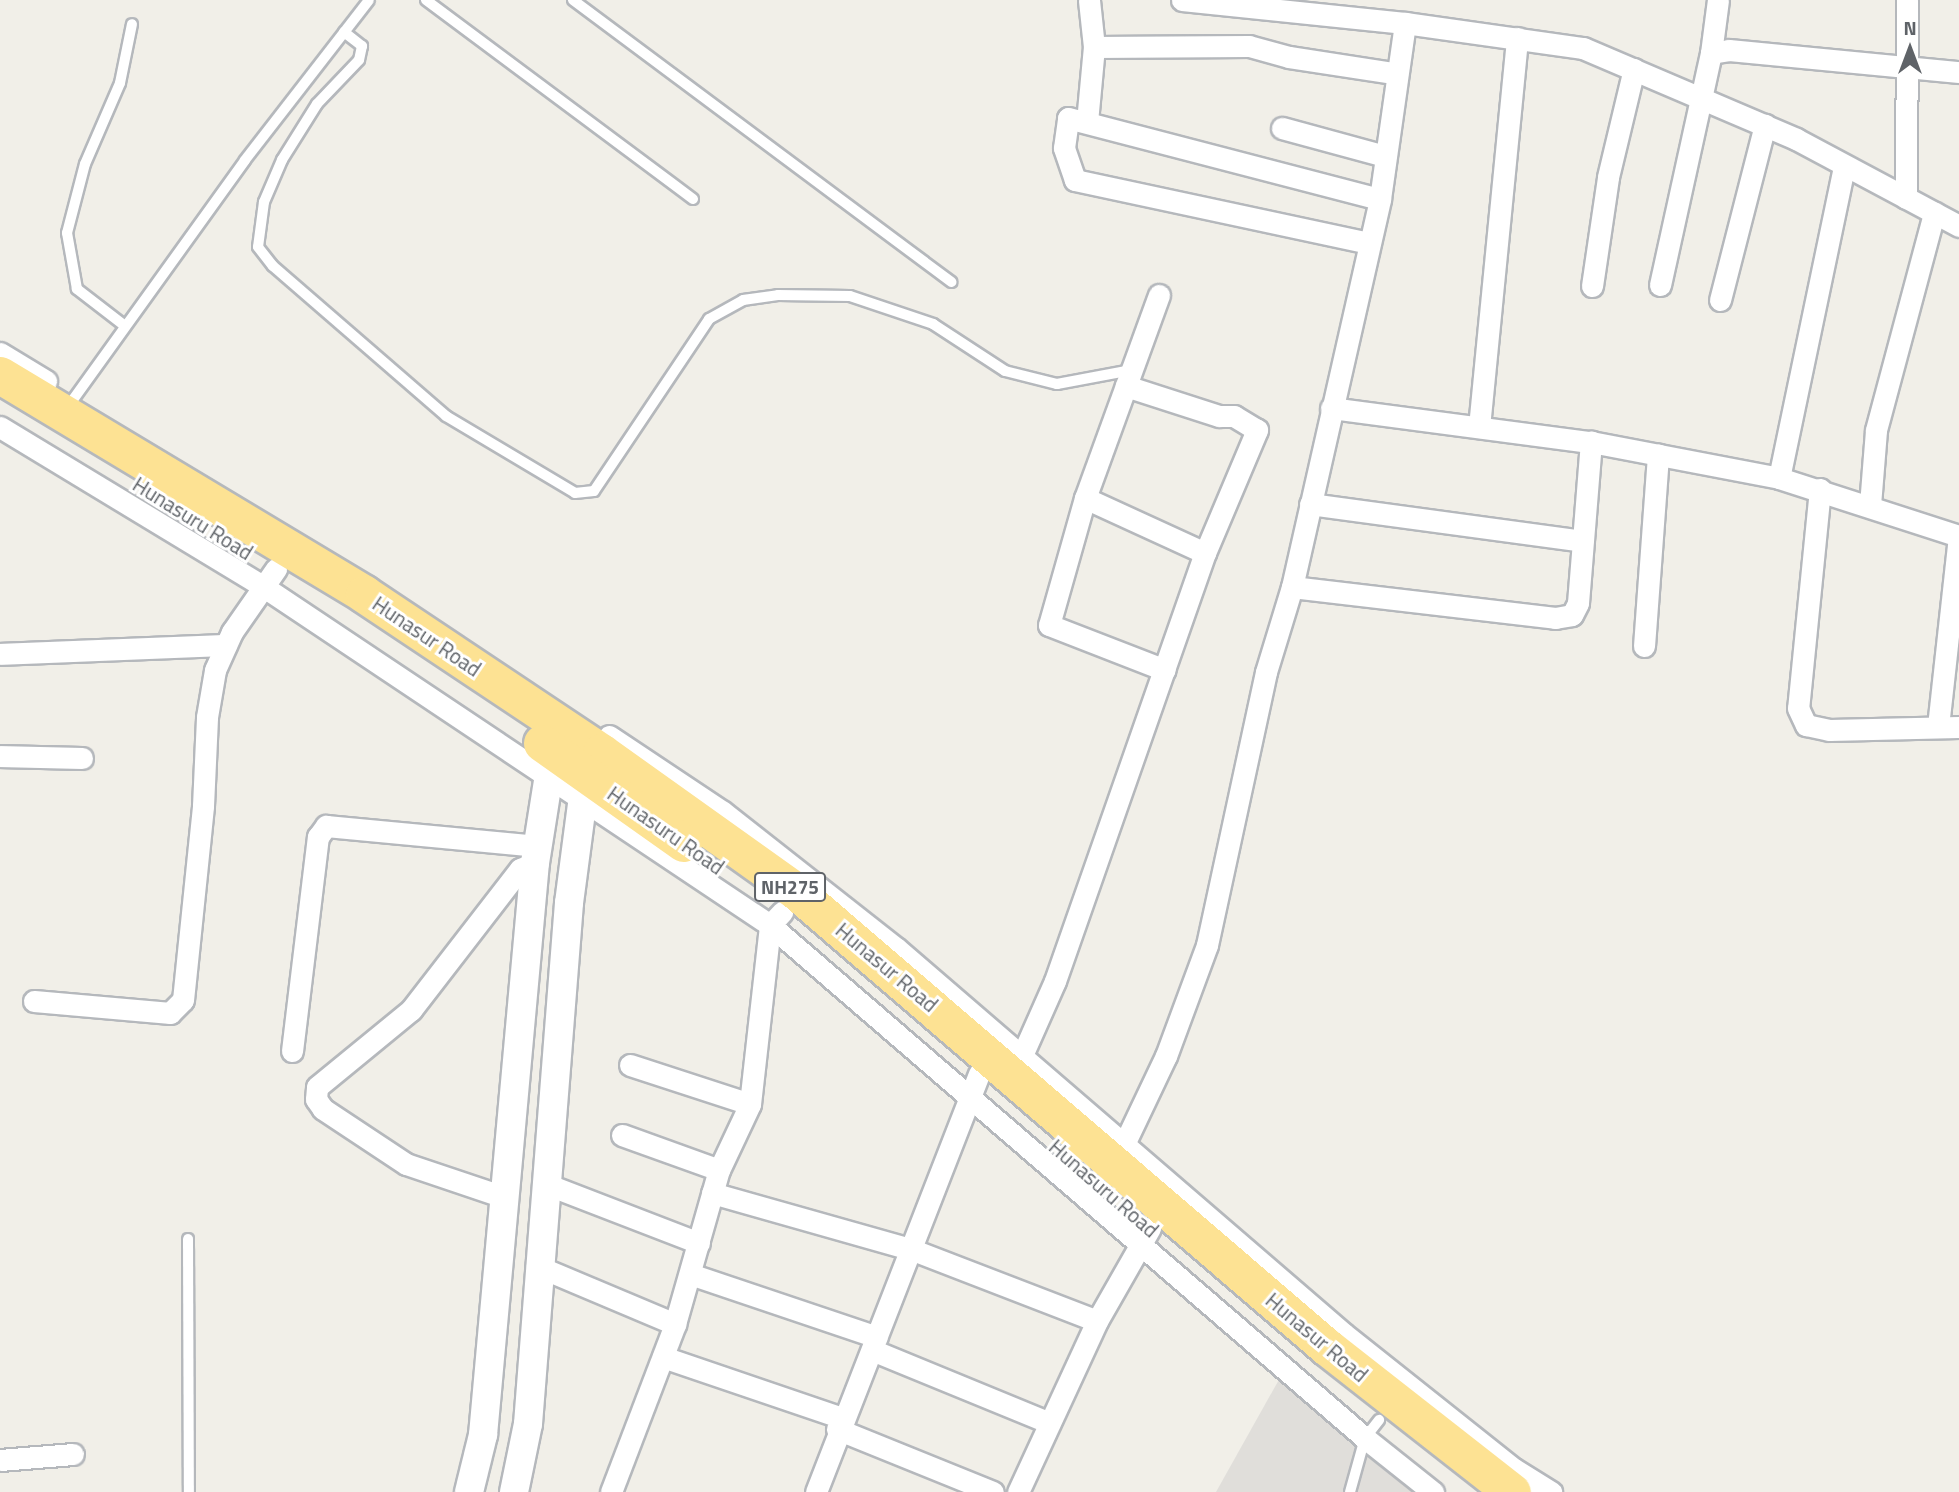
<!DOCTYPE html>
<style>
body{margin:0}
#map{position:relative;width:1959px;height:1492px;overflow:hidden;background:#f1efe8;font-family:"Titillium Web",sans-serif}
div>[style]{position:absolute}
.industrial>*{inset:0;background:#e0deda}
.roads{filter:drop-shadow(2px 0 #b5b8bc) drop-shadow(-2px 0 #b5b8bc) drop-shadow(0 2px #b5b8bc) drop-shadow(0 -2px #b5b8bc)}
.lane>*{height:10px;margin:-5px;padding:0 5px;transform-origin:5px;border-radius:5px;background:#fff}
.street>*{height:21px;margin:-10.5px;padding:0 10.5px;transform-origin:10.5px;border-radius:10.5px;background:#fff}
.secondary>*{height:28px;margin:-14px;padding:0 14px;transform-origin:14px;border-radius:14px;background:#fff}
.highway>*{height:37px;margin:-18.5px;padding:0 18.5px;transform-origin:18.5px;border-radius:18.5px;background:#fde293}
span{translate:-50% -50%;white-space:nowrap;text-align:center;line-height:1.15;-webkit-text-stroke:6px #fff;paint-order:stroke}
.shield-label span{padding:2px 5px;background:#fff;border:2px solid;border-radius:5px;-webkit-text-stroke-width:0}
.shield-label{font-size:19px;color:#5f6368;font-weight:700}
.street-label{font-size:21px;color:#5f6368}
.north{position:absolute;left:1875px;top:14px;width:70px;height:70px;-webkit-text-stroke:5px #fff;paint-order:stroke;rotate:0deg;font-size:19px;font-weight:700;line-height:28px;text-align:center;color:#5f6368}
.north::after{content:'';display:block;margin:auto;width:24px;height:32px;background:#5f6368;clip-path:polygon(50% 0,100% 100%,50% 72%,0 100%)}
</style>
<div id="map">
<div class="industrial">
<div style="clip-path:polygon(1281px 1376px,1421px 1492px,1216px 1492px)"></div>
</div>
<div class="roads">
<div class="lane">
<div style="left:426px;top:0;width:333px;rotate:36.7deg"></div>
<div style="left:573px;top:0;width:472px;rotate:36.7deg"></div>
<div style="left:344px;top:32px;width:23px;rotate:38deg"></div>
<div style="left:362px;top:46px;width:14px;rotate:102deg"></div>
<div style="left:359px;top:60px;width:61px;rotate:133.7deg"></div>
<div style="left:317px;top:104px;width:66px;rotate:122deg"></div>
<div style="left:282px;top:160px;width:46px;rotate:113.2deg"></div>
<div style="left:264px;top:202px;width:45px;rotate:97.6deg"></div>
<div style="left:258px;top:247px;width:24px;rotate:52deg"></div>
<div style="left:273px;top:266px;width:229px;rotate:40.9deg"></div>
<div style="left:446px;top:416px;width:150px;rotate:30.8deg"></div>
<div style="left:575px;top:493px;width:19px;rotate:-6deg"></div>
<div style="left:594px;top:491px;width:207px;rotate:-56.2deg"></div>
<div style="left:709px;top:319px;width:39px;rotate:-29deg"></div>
<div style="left:743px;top:300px;width:35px;rotate:-8deg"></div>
<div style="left:778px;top:295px;width:72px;rotate:0.8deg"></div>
<div style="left:850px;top:296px;width:88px;rotate:18.6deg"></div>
<div style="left:933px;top:324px;width:86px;rotate:33.1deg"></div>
<div style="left:1005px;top:371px;width:54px;rotate:14deg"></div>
<div style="left:1057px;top:384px;width:76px;rotate:-10.6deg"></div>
<div style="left:125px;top:326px;width:61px;rotate:-142.4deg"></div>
<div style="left:77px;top:289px;width:57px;rotate:-100.1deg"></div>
<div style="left:67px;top:233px;width:71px;rotate:-75.4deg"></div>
<div style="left:85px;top:164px;width:88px;rotate:-66.6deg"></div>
<div style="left:120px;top:83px;width:60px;rotate:-78.5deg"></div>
<div style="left:67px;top:408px;width:305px;rotate:-54.3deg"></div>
<div style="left:245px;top:160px;width:202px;rotate:-52.2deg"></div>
<div style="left:188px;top:1239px;width:253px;rotate:89.8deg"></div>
<div style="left:1350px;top:1492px;width:56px;rotate:-74.5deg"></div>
<div style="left:1365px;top:1438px;width:23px;rotate:-52deg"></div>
</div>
<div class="street">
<div style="left:1182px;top:0;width:224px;rotate:5.9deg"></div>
<div style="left:1405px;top:23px;width:180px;rotate:8deg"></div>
<div style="left:1583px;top:48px;width:232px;rotate:23.1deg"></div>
<div style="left:1796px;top:139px;width:185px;rotate:28.1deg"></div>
<div style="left:1094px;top:47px;width:155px;rotate:-0.4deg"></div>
<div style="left:1249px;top:46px;width:41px;rotate:15.4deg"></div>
<div style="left:1289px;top:57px;width:106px;rotate:8.7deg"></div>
<div style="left:1711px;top:53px;width:53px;rotate:-82.5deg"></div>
<div style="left:1087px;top:122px;width:75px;rotate:-84.7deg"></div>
<div style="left:1094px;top:47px;width:47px;rotate:-96.1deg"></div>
<div style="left:1282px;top:128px;width:107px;rotate:15.2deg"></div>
<div style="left:1906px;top:198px;width:198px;rotate:-89.7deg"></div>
<div style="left:1369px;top:243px;width:301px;rotate:-167.9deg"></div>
<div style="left:1075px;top:180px;width:34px;rotate:-109deg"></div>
<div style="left:1064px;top:148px;width:30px;rotate:-82deg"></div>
<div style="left:1068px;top:118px;width:322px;rotate:14.6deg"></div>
<div style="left:1660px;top:285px;width:238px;rotate:-77.6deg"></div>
<div style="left:1711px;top:53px;width:18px;rotate:-9deg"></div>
<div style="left:1729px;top:50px;width:231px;rotate:5.5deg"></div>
<div style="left:1592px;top:286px;width:110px;rotate:-81.6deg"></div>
<div style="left:1608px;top:177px;width:111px;rotate:-76.5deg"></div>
<div style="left:1159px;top:295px;width:216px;rotate:110deg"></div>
<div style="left:1085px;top:498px;width:132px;rotate:105.8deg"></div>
<div style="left:1049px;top:625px;width:124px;rotate:21.2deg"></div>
<div style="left:1720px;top:300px;width:181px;rotate:-75.6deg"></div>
<div style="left:0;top:353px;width:54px;rotate:31.3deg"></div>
<div style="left:1331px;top:408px;width:262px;rotate:7.5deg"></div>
<div style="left:1591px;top:442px;width:191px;rotate:10.8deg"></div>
<div style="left:1779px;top:478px;width:189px;rotate:17.9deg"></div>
<div style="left:1959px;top:536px;width:191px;rotate:96.3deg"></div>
<div style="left:0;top:427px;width:309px;rotate:31.2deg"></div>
<div style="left:264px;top:587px;width:609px;rotate:33.74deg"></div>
<div style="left:770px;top:925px;width:786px;rotate:40.77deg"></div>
<div style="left:1365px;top:1438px;width:87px;rotate:38.5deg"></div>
<div style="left:1479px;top:427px;width:391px;rotate:-84.4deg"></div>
<div style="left:1779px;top:478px;width:319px;rotate:-78.2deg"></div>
<div style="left:1820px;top:489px;width:220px;rotate:95.7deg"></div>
<div style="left:1798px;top:708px;width:19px;rotate:65deg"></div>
<div style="left:1806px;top:725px;width:24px;rotate:12deg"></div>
<div style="left:1829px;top:730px;width:130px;rotate:-1.3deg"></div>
<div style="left:1085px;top:498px;width:132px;rotate:24.6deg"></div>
<div style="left:1310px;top:504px;width:275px;rotate:7.7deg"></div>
<div style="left:1870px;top:505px;width:75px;rotate:-85.4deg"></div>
<div style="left:1876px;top:430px;width:225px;rotate:-75deg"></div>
<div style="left:1292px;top:587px;width:265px;rotate:6.7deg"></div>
<div style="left:1555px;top:618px;width:17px;rotate:-10deg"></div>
<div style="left:1572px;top:615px;width:13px;rotate:-63deg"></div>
<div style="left:1578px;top:603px;width:162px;rotate:-85.4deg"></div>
<div style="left:1644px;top:646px;width:192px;rotate:-85.8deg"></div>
<div style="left:0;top:654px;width:226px;rotate:-2.3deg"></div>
<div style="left:609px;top:736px;width:137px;rotate:33.7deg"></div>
<div style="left:723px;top:812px;width:220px;rotate:38.2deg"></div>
<div style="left:896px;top:948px;width:591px;rotate:40.75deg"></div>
<div style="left:1344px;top:1334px;width:217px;rotate:38.5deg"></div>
<div style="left:1514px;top:1469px;width:44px;rotate:31.9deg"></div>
<div style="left:0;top:756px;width:82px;rotate:1.4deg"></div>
<div style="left:34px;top:1001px;width:137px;rotate:5deg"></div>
<div style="left:170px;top:1013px;width:18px;rotate:-45deg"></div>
<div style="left:183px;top:1000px;width:195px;rotate:-84.1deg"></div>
<div style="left:203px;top:806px;width:89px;rotate:-87.4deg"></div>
<div style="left:207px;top:717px;width:48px;rotate:-80.3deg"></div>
<div style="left:215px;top:670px;width:42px;rotate:-65.9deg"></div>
<div style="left:232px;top:632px;width:77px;rotate:-55.1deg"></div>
<div style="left:292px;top:1051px;width:216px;rotate:-83.1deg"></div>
<div style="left:318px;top:837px;width:14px;rotate:-54deg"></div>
<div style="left:326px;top:826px;width:213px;rotate:5.4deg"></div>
<div style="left:630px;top:1065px;width:126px;rotate:18deg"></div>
<div style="left:1016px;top:1069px;width:96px;rotate:-66.1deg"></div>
<div style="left:1055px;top:981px;width:454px;rotate:-70.7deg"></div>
<div style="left:1205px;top:553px;width:134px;rotate:-67.1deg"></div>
<div style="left:1257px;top:430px;width:27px;rotate:-149deg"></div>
<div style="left:1234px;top:416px;width:15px;rotate:180deg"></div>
<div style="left:1219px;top:416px;width:98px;rotate:-162.1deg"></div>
<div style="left:622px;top:1135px;width:103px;rotate:19.8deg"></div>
<div style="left:1118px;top:1157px;width:112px;rotate:-64.6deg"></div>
<div style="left:1166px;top:1056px;width:118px;rotate:-69.7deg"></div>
<div style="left:1207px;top:945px;width:279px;rotate:-77.8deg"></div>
<div style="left:1266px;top:672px;width:89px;rotate:-73deg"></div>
<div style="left:1292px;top:587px;width:398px;rotate:-77.2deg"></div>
<div style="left:1380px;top:199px;width:178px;rotate:-81.9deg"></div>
<div style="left:546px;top:1184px;width:164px;rotate:21.1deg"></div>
<div style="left:712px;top:1193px;width:209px;rotate:15.8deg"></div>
<div style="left:913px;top:1250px;width:197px;rotate:21.1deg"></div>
<div style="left:1097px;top:1321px;width:107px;rotate:-60.3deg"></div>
<div style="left:504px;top:1197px;width:103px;rotate:-161.4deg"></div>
<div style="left:406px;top:1164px;width:100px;rotate:-146.5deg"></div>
<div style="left:323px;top:1109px;width:12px;rotate:-125deg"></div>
<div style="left:316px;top:1099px;width:12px;rotate:-85deg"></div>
<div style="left:317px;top:1087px;width:122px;rotate:-39.3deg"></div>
<div style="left:411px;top:1010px;width:178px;rotate:-52.3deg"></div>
<div style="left:520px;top:869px;width:16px;rotate:-22deg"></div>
<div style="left:537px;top:1266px;width:150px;rotate:22.8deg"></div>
<div style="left:675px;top:1324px;width:160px;rotate:-74.1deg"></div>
<div style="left:719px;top:1170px;width:73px;rotate:-64.8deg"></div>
<div style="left:750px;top:1104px;width:180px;rotate:-83.6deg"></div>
<div style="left:770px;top:925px;width:18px;rotate:-47deg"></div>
<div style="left:690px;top:1274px;width:197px;rotate:18.6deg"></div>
<div style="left:872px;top:1350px;width:192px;rotate:22.3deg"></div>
<div style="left:663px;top:1357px;width:189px;rotate:18.8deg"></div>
<div style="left:837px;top:1429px;width:168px;rotate:22deg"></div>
<div style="left:0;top:1460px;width:73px;rotate:-4.7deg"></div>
<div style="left:611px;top:1492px;width:180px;rotate:-69.1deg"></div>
<div style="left:816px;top:1492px;width:449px;rotate:-68.7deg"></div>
<div style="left:1018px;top:1492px;width:188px;rotate:-65.2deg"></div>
</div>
<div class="secondary">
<div style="left:469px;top:1492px;width:59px;rotate:-76.2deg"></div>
<div style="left:483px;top:1435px;width:574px;rotate:-84.81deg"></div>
<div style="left:535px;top:863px;width:89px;rotate:-81deg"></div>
<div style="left:549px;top:775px;width:23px;rotate:-70deg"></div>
<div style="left:557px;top:753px;width:18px;rotate:-45deg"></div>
<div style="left:514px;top:1492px;width:69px;rotate:-78.4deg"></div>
<div style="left:528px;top:1424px;width:523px;rotate:-85.5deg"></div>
<div style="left:569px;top:903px;width:130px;rotate:-82.5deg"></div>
<div style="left:586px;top:774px;width:17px;rotate:-57deg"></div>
</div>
<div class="highway">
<div style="left:0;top:375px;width:425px;rotate:31deg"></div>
<div style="left:364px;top:594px;width:285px;rotate:33.7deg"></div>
<div style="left:601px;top:752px;width:241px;rotate:35.5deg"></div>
<div style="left:797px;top:892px;width:699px;rotate:40.65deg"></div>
<div style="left:1327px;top:1347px;width:235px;rotate:38.1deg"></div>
<div style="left:542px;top:743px;width:173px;rotate:35.3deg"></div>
</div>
</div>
<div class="shield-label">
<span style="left:790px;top:887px">NH275</span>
</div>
<div class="street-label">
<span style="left:193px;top:518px;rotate:32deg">Hunasuru Road</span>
<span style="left:427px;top:636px;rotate:34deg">Hunasur Road</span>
<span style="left:666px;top:830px;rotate:35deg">Hunasuru Road</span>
<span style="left:887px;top:967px;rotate:40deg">Hunasur Road</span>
<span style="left:1104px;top:1188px;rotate:41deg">Hunasuru Road</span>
<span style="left:1317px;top:1337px;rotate:40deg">Hunasur Road</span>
</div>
<div class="north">N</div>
</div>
